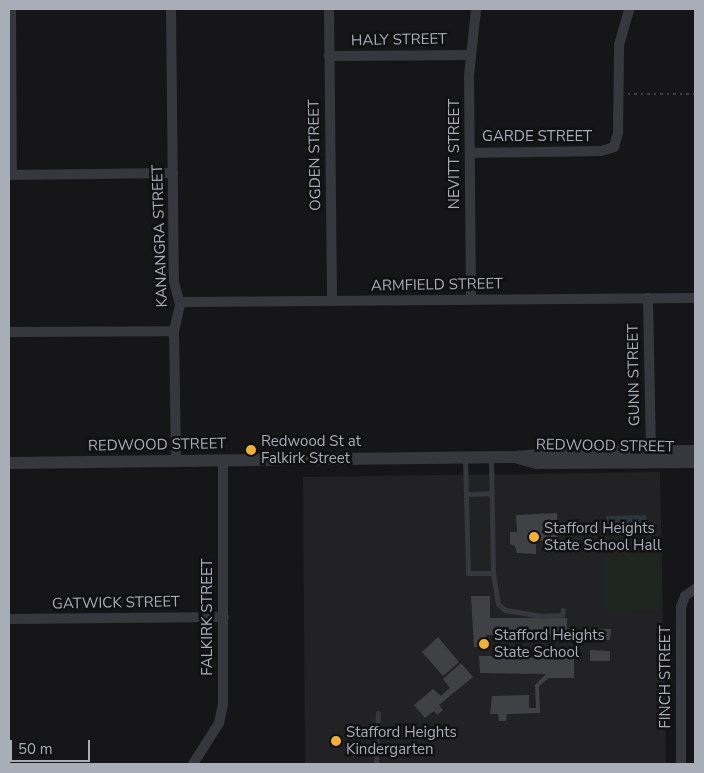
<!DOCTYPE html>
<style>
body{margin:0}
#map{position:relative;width:704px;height:773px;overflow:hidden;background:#161618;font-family:"Nunito Sans",sans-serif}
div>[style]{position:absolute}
.built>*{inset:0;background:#222225}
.green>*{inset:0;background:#1e261f}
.water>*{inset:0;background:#2c353c}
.building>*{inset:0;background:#404145}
.path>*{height:2px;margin-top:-1px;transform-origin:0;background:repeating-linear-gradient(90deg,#3d3f44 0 2.5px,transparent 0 6.5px)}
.service>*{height:5px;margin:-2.5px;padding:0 2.5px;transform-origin:2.5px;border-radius:2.5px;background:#37383d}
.minor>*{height:10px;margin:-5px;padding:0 5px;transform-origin:5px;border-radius:5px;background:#37383d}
.tertiary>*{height:12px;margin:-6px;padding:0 6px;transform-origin:6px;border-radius:6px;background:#37383d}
.dots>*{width:14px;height:14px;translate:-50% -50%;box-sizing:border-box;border:2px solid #111113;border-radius:50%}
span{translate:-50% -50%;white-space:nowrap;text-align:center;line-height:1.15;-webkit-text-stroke:5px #111113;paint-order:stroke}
.street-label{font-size:15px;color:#a8adb8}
.poi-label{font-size:15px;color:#a8adb8}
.left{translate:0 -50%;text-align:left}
.frame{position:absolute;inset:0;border:10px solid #a8adb8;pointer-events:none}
.scale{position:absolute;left:10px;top:740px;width:80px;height:22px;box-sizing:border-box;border:2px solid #a8adb8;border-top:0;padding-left:6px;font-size:15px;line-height:18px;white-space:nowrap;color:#a8adb8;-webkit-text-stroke:4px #111113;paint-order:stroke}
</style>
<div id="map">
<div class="built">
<div style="clip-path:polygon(660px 472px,666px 764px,305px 764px,303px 477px)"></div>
</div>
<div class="green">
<div style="clip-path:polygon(659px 554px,661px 610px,605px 612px,605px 556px)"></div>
</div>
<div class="water">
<div style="clip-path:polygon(646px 515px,647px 530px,606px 531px,606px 516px)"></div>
</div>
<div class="building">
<div style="clip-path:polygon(557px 513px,558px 541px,536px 541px,536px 554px,517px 553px,515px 546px,510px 544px,510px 532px,517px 532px,516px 515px)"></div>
<div style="clip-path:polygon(471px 596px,490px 596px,490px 618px,567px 618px,567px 635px,486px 635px,486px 646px,474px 647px)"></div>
<div style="clip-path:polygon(585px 629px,611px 629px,610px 640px,585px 640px)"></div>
<div style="clip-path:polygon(438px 637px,459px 662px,443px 676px,422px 652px)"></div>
<div style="clip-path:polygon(590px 650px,610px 651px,610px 661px,590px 661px)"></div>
<div style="clip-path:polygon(479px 656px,574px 656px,574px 678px,549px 678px,539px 686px,540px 713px,507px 714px,506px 721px,499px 721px,498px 714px,490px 714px,492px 696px,529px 695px,529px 708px,536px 708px,535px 685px,546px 674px,480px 673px)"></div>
<div style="clip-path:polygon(461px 663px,473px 677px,439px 705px,443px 710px,437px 715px,434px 711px,425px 718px,414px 705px,433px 689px,441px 696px,450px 688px,443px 679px)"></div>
</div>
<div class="path">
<div style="left:628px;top:94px;width:67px"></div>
</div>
<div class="service">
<div style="left:465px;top:458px;width:115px;rotate:88.5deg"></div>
<div style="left:468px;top:573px;width:25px"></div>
<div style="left:493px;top:573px;width:114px;rotate:-91deg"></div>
<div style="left:466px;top:494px;width:25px;rotate:-2deg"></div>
<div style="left:493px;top:573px;width:31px;rotate:81deg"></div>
<div style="left:498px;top:604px;width:9px;rotate:41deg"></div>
<div style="left:505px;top:610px;width:38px;rotate:9deg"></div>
<div style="left:543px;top:616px;width:19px;rotate:-3deg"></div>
<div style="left:562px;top:615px;width:5px;rotate:-79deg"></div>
<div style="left:376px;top:764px;width:51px;rotate:-87.8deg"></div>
</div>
<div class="minor">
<div style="left:11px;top:9px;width:165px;rotate:89.7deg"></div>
<div style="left:171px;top:9px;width:273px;rotate:89.4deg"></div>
<div style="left:174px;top:282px;width:24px;rotate:75deg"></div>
<div style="left:180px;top:305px;width:27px;rotate:103deg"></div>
<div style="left:174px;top:331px;width:130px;rotate:89.1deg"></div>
<div style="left:329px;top:9px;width:292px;rotate:89.4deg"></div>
<div style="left:329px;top:56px;width:141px;rotate:-0.4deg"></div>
<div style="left:470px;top:153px;width:131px;rotate:-0.9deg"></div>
<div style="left:601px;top:151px;width:14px;rotate:-17deg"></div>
<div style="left:614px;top:147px;width:15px;rotate:-74deg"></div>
<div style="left:618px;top:133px;width:88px;rotate:-89.3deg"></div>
<div style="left:619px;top:45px;width:37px;rotate:-74deg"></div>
<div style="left:9px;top:175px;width:164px;rotate:-0.7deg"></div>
<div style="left:648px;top:298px;width:153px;rotate:88.9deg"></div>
<div style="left:471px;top:299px;width:223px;rotate:-90.5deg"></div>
<div style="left:469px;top:76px;width:67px;rotate:-84deg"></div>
<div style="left:180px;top:302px;width:515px;rotate:-0.45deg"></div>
<div style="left:9px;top:332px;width:165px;rotate:-0.3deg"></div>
<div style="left:9px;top:619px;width:215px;rotate:-0.5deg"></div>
<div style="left:193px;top:764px;width:49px;rotate:-57.6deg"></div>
<div style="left:219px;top:723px;width:19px;rotate:-78deg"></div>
<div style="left:223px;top:704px;width:243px;rotate:-90deg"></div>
<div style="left:681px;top:764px;width:157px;rotate:-90deg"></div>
<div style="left:681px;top:607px;width:12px;rotate:-70deg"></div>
<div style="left:685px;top:596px;width:12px;rotate:-35deg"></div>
</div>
<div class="tertiary">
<div style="left:518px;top:458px;width:20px;rotate:15deg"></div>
<div style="left:537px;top:463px;width:158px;rotate:-0.4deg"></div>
<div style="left:9px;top:463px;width:507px;rotate:-0.68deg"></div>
<div style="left:516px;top:457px;width:59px;rotate:-4.8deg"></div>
<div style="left:575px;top:452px;width:120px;rotate:-0.5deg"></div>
</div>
<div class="dots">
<div style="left:251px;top:450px;background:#f2b134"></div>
<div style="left:534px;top:537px;background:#f2b134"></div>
<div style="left:484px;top:644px;background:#f2b134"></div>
<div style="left:336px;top:741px;background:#f2b134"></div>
</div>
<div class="street-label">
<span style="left:399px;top:40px;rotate:-1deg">HALY STREET</span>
<span style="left:537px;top:137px">GARDE STREET</span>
<span style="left:455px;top:154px;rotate:-90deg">NEVITT STREET</span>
<span style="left:315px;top:155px;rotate:-91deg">OGDEN STREET</span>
<span style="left:160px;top:236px;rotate:-92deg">KANANGRA STREET</span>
<span style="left:437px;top:285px;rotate:-1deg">ARMFIELD STREET</span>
<span style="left:634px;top:375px;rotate:-91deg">GUNN STREET</span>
<span style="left:157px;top:445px;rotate:-1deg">REDWOOD STREET</span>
<span style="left:605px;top:446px;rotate:1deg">REDWOOD STREET</span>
<span style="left:116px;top:603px;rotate:-1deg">GATWICK STREET</span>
<span style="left:208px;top:617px;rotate:-90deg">FALKIRK STREET</span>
<span style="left:666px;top:677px;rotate:-90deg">FINCH STREET</span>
</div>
<div class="poi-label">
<span class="left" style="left:261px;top:450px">Redwood St at<br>Falkirk Street</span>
<span class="left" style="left:544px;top:537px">Stafford Heights<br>State School Hall</span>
<span class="left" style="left:494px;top:644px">Stafford Heights<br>State School</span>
<span class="left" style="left:346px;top:741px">Stafford Heights<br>Kindergarten</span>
</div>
<div class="frame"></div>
<div class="scale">50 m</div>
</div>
